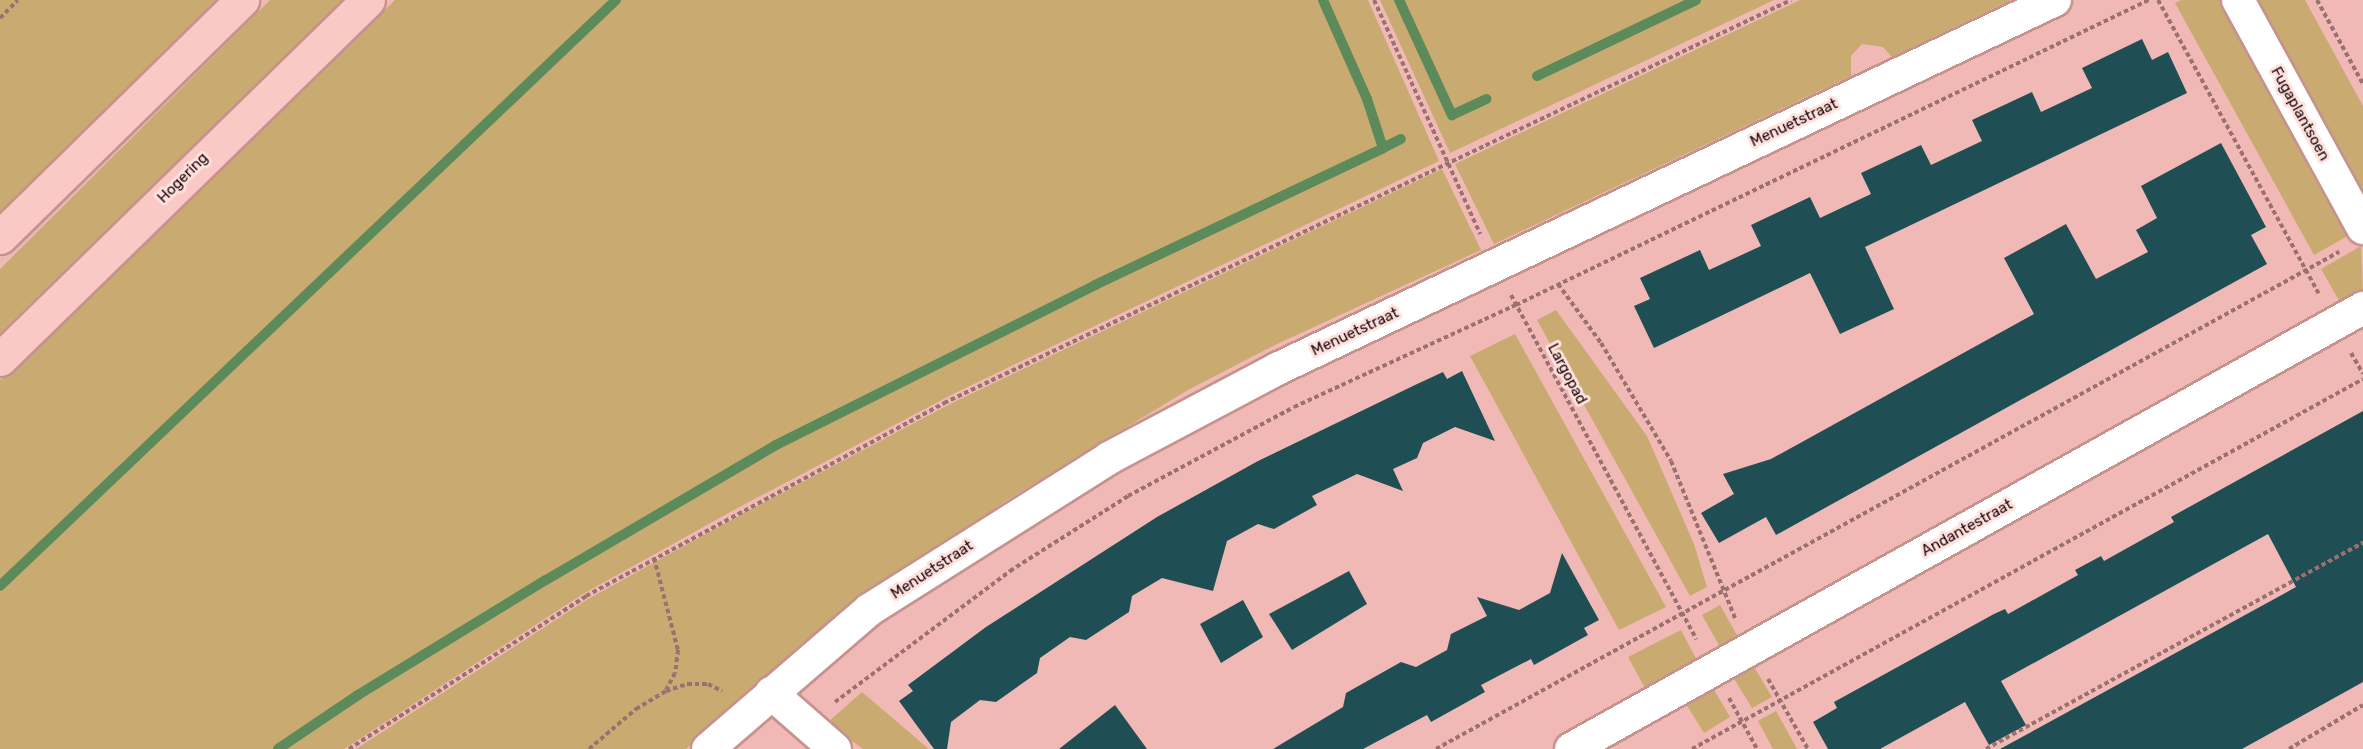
<!DOCTYPE html>
<style>
body{margin:0}
#map{position:relative;width:2363px;height:749px;overflow:hidden;background:#f1b9b5;font-family:Rubik,sans-serif}
div>[style]{position:absolute}
.green>*{inset:0;background:#c9ab71}
.stream>*{height:10px;margin:-5px;padding:0 5px;transform-origin:5px;border-radius:5px;background:#5d8a5a}
.building>*{inset:0;background:#1f4f54}
.path>*{height:4px;margin-top:-2px;transform-origin:0;background:repeating-linear-gradient(90deg,#9a716f 0 4.5px,transparent 0 7.5px)}
.roads{filter:drop-shadow(2px 0 #c7928e) drop-shadow(-2px 0 #c7928e) drop-shadow(0 2px #c7928e) drop-shadow(0 -2px #c7928e)}
.street>*{height:32px;margin:-16px;padding:0 16px;transform-origin:16px;border-radius:16px;background:#fff}
.highway>*{height:33px;margin:-16.5px;padding:0 16.5px;transform-origin:16.5px;border-radius:16.5px;background:#fbc9c5}
span{translate:-50% -50%;white-space:nowrap;text-align:center;line-height:1.15;-webkit-text-stroke:6px #ffe1df;paint-order:stroke}
.street-label{font-size:15px;color:#180606}
</style>
<div id="map">
<div class="green">
<div style="clip-path:polygon(0 0,218px 0,0 217px)"></div>
<div style="clip-path:polygon(270px 0,343px 0,0 333px,0 269px)"></div>
<div style="clip-path:polygon(395px 0,1368px 0,1439px 161px,953px 394px,734px 510px,583px 594px,344px 749px,0 749px,0 380px)"></div>
<div style="clip-path:polygon(1380px 0,1774px 0,1450px 153px)"></div>
<div style="clip-path:polygon(1800px 0,2011px 0,1892px 57px,1883px 47px,1862px 44px,1851px 56px,1851px 76px,1494px 244px,1455px 164px)"></div>
<div style="clip-path:polygon(2181px 0,2226px 0,2353px 233px,2314px 255px,2175px 3px)"></div>
<div style="clip-path:polygon(2252px 0,2305px 0,2363px 106px,2363px 200px)"></div>
<div style="clip-path:polygon(1442px 169px,1481px 250px,1275px 345px,1188px 390px,1007px 500px,856px 604px,686px 749px,356px 749px,588px 599px,742px 514px,954px 402px)"></div>
<div style="clip-path:polygon(2361px 246px,2363px 292px,2341px 304px,2321px 269px)"></div>
<div style="clip-path:polygon(1556px 310px,1647px 436px,1694px 544px,1707px 587px,1690px 596px,1537px 320px)"></div>
<div style="clip-path:polygon(1515px 334px,1666px 607px,1619px 630px,1470px 356px)"></div>
<div style="clip-path:polygon(1720px 605px,1738px 637px,1720px 647px,1702px 615px)"></div>
<div style="clip-path:polygon(1681px 630px,1697px 660px,1645px 688px,1628px 657px)"></div>
<div style="clip-path:polygon(1753px 665px,1772px 697px,1752px 708px,1733px 677px)"></div>
<div style="clip-path:polygon(1713px 688px,1730px 717px,1704px 733px,1686px 704px)"></div>
<div style="clip-path:polygon(862px 692px,929px 749px,863px 749px,827px 723px)"></div>
<div style="clip-path:polygon(1776px 711px,1797px 749px,1773px 749px,1758px 721px)"></div>
</div>
<div class="stream">
<div style="left:1399px;top:0;width:127px;rotate:65.3deg"></div>
<div style="left:1452px;top:115px;width:38px;rotate:-25deg"></div>
<div style="left:1537px;top:76px;width:176px;rotate:-25.5deg"></div>
<div style="left:1383px;top:148px;width:20px;rotate:-27deg"></div>
<div style="left:0;top:586px;width:850px;rotate:-43.57deg"></div>
<div style="left:278px;top:749px;width:97px;rotate:-34deg"></div>
<div style="left:358px;top:695px;width:220px;rotate:-31.5deg"></div>
<div style="left:546px;top:580px;width:267px;rotate:-30.4deg"></div>
<div style="left:776px;top:445px;width:357px;rotate:-26.6deg"></div>
<div style="left:1095px;top:285px;width:319px;rotate:-25.4deg"></div>
<div style="left:1383px;top:148px;width:52px;rotate:-108.1deg"></div>
<div style="left:1367px;top:99px;width:108px;rotate:-114deg"></div>
</div>
<div class="building">
<div style="clip-path:polygon(2142px 39px,2152px 60px,2168px 52px,2187px 93px,1865px 247px,1894px 309px,1840px 334px,1810px 273px,1654px 348px,1634px 306px,1650px 299px,1640px 278px,1700px 250px,1709px 270px,1761px 246px,1751px 225px,1810px 197px,1820px 218px,1871px 194px,1861px 173px,1921px 145px,1931px 165px,1982px 141px,1972px 120px,2032px 92px,2041px 112px,2092px 88px,2082px 68px)"></div>
<div style="clip-path:polygon(2221px 143px,2266px 227px,2251px 235px,2267px 264px,1776px 535px,1766px 517px,1719px 543px,1701px 513px,1734px 494px,1723px 474px,1771px 459px,2034px 314px,2004px 258px,2066px 224px,2096px 279px,2148px 252px,2136px 230px,2157px 218px,2141px 186px)"></div>
<div style="clip-path:polygon(1462px 371px,1495px 441px,1455px 427px,1423px 443px,1417px 458px,1393px 469px,1403px 491px,1357px 474px,1312px 496px,1317px 505px,1274px 529px,1258px 524px,1227px 541px,1213px 591px,1162px 578px,1132px 596px,1129px 612px,1086px 640px,1070px 637px,1040px 658px,1037px 673px,996px 702px,980px 700px,951px 722px,947px 749px,934px 749px,899px 701px,913px 691px,908px 685px,986px 627px,1157px 517px,1258px 461px,1415px 385px,1443px 372px,1447px 379px)"></div>
<div style="clip-path:polygon(2363px 411px,2363px 682px,2242px 749px,2000px 749px,2296px 587px,2268px 534px,2001px 681px,2026px 725px,1989px 745px,1965px 702px,1880px 749px,1828px 749px,1813px 722px,1837px 708px,1834px 702px,1994px 614px,2005px 609px,2008px 614px,2078px 575px,2075px 570px,2101px 556px,2104px 561px,2174px 522px,2171px 517px)"></div>
<div style="clip-path:polygon(1562px 553px,1599px 620px,1584px 628px,1588px 635px,1534px 665px,1531px 659px,1481px 685px,1485px 692px,1431px 722px,1427px 715px,1363px 749px,1273px 749px,1343px 707px,1346px 693px,1401px 662px,1416px 667px,1447px 650px,1451px 634px,1487px 616px,1477px 597px,1519px 610px,1550px 593px)"></div>
<div style="clip-path:polygon(1349px 571px,1367px 604px,1292px 650px,1269px 614px)"></div>
<div style="clip-path:polygon(1243px 600px,1263px 637px,1221px 663px,1200px 624px)"></div>
<div style="clip-path:polygon(1115px 705px,1147px 749px,1059px 749px)"></div>
</div>
<div class="path">
<div style="left:1374px;top:0;width:257px;rotate:65.6deg"></div>
<div style="left:2158px;top:0;width:335px;rotate:61.3deg"></div>
<div style="left:2317px;top:0;width:96px;rotate:61.3deg"></div>
<div style="left:0;top:18px;width:25px;rotate:-45deg"></div>
<div style="left:1558px;top:284px;width:73px;rotate:53.9deg"></div>
<div style="left:1601px;top:343px;width:137px;rotate:59.3deg"></div>
<div style="left:1671px;top:461px;width:172px;rotate:67.8deg"></div>
<div style="left:1511px;top:295px;width:391px;rotate:61.7deg"></div>
<div style="left:2351px;top:353px;width:24px;rotate:60deg"></div>
<div style="left:654px;top:558px;width:95px;rotate:75.4deg"></div>
<div style="left:678px;top:650px;width:23px;rotate:97deg"></div>
<div style="left:675px;top:673px;width:19px;rotate:118deg"></div>
<div style="left:1768px;top:679px;width:81px;rotate:60.3deg"></div>
<div style="left:1729px;top:698px;width:58px;rotate:61.2deg"></div>
<div style="left:835px;top:702px;width:219px;rotate:-36.8deg"></div>
<div style="left:1010px;top:571px;width:140px;rotate:-32.4deg"></div>
<div style="left:1128px;top:496px;width:188px;rotate:-28.2deg"></div>
<div style="left:1294px;top:407px;width:244px;rotate:-24.7deg"></div>
<div style="left:1516px;top:305px;width:703px;rotate:-25.73deg"></div>
<div style="left:349px;top:749px;width:282px;rotate:-32.8deg"></div>
<div style="left:586px;top:596px;width:407px;rotate:-28.3deg"></div>
<div style="left:944px;top:403px;width:938px;rotate:-25.44deg"></div>
<div style="left:589px;top:749px;width:62px;rotate:-40.4deg"></div>
<div style="left:636px;top:709px;width:35px;rotate:-31deg"></div>
<div style="left:666px;top:691px;width:22px;rotate:-18deg"></div>
<div style="left:687px;top:684px;width:21px"></div>
<div style="left:708px;top:684px;width:16px;rotate:27deg"></div>
<div style="left:1436px;top:749px;width:1031px;rotate:-28.83deg"></div>
<div style="left:1692px;top:749px;width:766px;rotate:-28.87deg"></div>
<div style="left:1986px;top:749px;width:430px;rotate:-28.7deg"></div>
<div style="left:2289px;top:749px;width:86px;rotate:-30.7deg"></div>
</div>
<div class="roads">
<div class="street">
<div style="left:2238px;top:0;width:260px;rotate:61.3deg"></div>
<div style="left:771px;top:693px;width:85px;rotate:41.2deg"></div>
<div style="left:708px;top:749px;width:213px;rotate:-40.8deg"></div>
<div style="left:869px;top:610px;width:284px;rotate:-32.3deg"></div>
<div style="left:1109px;top:458px;width:190px;rotate:-27.9deg"></div>
<div style="left:1277px;top:369px;width:861px;rotate:-25.37deg"></div>
<div style="left:1571px;top:749px;width:907px;rotate:-29.11deg"></div>
</div>
<div class="highway">
<div style="left:0;top:237px;width:339px;rotate:-44.4deg"></div>
<div style="left:0;top:359px;width:514px;rotate:-44.29deg"></div>
</div>
</div>
<div class="street-label">
<span style="left:2300px;top:114px;rotate:61deg">Fugaplantsoen</span>
<span style="left:1794px;top:123px;rotate:-25deg">Menuetstraat</span>
<span style="left:183px;top:178px;rotate:-45deg">Hogering</span>
<span style="left:1355px;top:332px;rotate:-25deg">Menuetstraat</span>
<span style="left:1567px;top:374px;rotate:62deg">Largopad</span>
<span style="left:1967px;top:528px;rotate:-29deg">Andantestraat</span>
<span style="left:932px;top:570px;rotate:-33deg">Menuetstraat</span>
</div>
</div>
